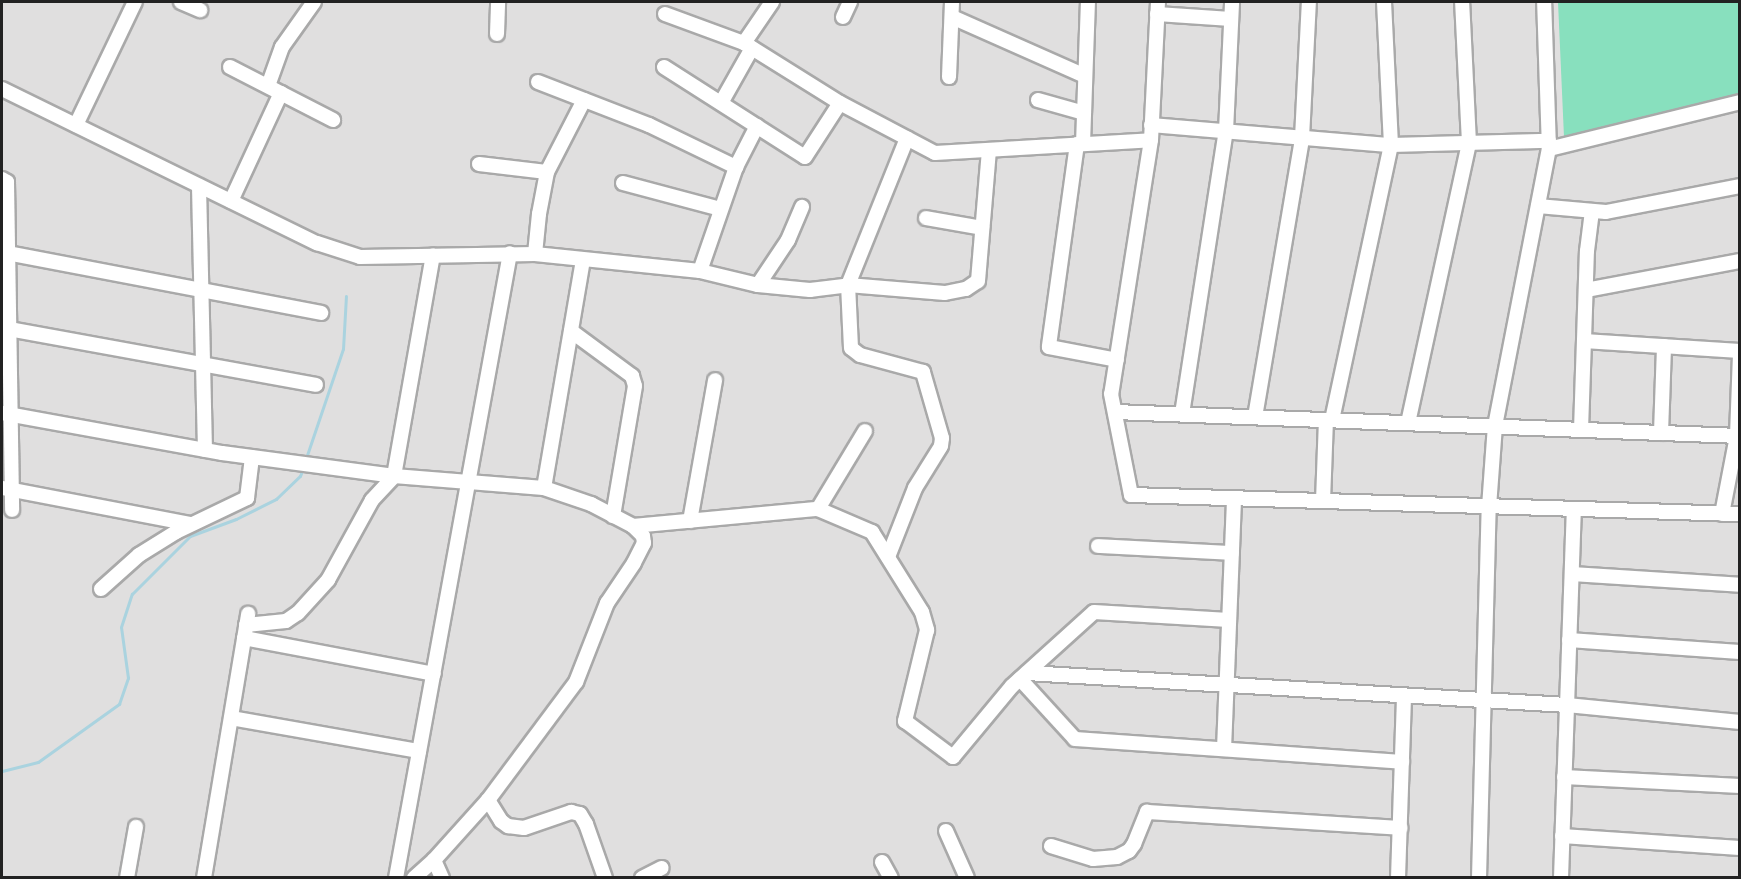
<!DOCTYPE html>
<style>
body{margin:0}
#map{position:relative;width:1741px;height:879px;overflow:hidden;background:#f2efe9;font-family:"Fira Sans Condensed",sans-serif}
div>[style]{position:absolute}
.residential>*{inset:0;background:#e0dfdf}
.pitch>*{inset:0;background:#88e0be}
.stream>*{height:3px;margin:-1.5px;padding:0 1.5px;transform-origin:1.5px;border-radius:1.5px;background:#aad3df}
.roads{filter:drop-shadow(2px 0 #a9a9a9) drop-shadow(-2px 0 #a9a9a9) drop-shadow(0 2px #a9a9a9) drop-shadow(0 -2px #a9a9a9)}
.minor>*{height:14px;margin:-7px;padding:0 7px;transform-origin:7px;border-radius:7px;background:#fff}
span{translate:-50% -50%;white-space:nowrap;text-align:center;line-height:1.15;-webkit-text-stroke:4.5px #fff;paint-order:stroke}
.frame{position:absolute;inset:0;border:3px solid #222;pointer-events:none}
</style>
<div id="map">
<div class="residential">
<div style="clip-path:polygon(2px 2px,1739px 2px,1739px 877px,2px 877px)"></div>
</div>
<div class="pitch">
<div style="clip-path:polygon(1558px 2px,1739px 2px,1739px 95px,1564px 137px)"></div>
</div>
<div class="stream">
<div style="left:305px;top:461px;width:118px;rotate:-71.3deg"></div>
<div style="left:343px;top:349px;width:53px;rotate:-86.8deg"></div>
<div style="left:2px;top:771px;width:37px;rotate:-14deg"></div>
<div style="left:38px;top:762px;width:100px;rotate:-35.6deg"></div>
<div style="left:119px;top:704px;width:28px;rotate:-71deg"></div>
<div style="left:128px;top:678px;width:51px;rotate:-97.8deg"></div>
<div style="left:121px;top:627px;width:35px;rotate:-72deg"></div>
<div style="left:132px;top:594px;width:82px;rotate:-45deg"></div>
<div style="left:190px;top:536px;width:49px;rotate:-20.3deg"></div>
<div style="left:236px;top:519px;width:45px;rotate:-26.6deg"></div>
<div style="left:276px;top:499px;width:33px;rotate:-44deg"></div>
<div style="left:300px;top:476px;width:9px;rotate:-69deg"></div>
</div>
<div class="roads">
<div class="minor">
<div style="left:181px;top:2px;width:21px;rotate:23deg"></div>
<div style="left:1158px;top:2px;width:138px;rotate:92.9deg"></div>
<div style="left:1151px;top:140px;width:257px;rotate:98.9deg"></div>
<div style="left:1111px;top:394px;width:103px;rotate:78.8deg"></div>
<div style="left:1131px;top:495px;width:609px;rotate:1.79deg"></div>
<div style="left:665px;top:14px;width:84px;rotate:20.2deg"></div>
<div style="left:744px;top:43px;width:113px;rotate:32deg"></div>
<div style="left:840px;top:103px;width:107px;rotate:27.8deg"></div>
<div style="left:935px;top:153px;width:216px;rotate:-3.4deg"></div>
<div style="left:1157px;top:14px;width:74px;rotate:3.9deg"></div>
<div style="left:843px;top:17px;width:17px;rotate:-65deg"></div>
<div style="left:952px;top:17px;width:145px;rotate:23.9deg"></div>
<div style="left:497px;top:34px;width:32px;rotate:-88deg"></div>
<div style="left:744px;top:43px;width:50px;rotate:-55.7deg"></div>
<div style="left:230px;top:67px;width:116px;rotate:27.2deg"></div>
<div style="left:664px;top:67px;width:167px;rotate:32.6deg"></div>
<div style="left:805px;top:157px;width:64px;rotate:-57.1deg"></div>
<div style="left:949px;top:77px;width:75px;rotate:-87.7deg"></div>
<div style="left:538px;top:82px;width:119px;rotate:21.2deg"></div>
<div style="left:649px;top:125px;width:97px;rotate:25.8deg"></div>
<div style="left:268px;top:86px;width:41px;rotate:-70.3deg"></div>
<div style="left:282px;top:47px;width:55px;rotate:-54.6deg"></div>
<div style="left:2px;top:89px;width:351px;rotate:26.1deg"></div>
<div style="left:317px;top:243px;width:45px;rotate:18deg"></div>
<div style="left:360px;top:257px;width:175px;rotate:-1deg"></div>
<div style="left:535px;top:254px;width:166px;rotate:5.9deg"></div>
<div style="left:700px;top:271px;width:60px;rotate:13.6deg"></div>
<div style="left:758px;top:285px;width:52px;rotate:5.5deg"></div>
<div style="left:810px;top:290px;width:38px;rotate:-7deg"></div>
<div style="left:848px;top:285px;width:158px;rotate:-68.1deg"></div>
<div style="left:1038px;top:100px;width:48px;rotate:15.8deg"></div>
<div style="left:721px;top:103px;width:63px;rotate:-60.6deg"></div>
<div style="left:76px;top:125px;width:136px;rotate:-64.4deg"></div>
<div style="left:1151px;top:125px;width:241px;rotate:4.8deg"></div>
<div style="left:1391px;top:145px;width:158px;rotate:-1.5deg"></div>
<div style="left:1077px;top:144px;width:205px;rotate:97.9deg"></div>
<div style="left:1049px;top:347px;width:69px;rotate:10.8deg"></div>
<div style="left:1083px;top:144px;width:142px;rotate:-88deg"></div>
<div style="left:1549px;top:149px;width:197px;rotate:-13.8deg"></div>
<div style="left:479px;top:164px;width:68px;rotate:6.7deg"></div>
<div style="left:2px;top:179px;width:6px;rotate:31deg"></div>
<div style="left:7px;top:182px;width:328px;rotate:89.1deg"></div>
<div style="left:623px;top:183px;width:101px;rotate:14.9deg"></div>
<div style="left:199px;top:186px;width:264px;rotate:88.7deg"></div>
<div style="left:231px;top:201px;width:119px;rotate:-65.2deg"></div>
<div style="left:1538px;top:206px;width:68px;rotate:5deg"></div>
<div style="left:1606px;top:212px;width:136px;rotate:-11deg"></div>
<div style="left:926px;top:218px;width:57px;rotate:10.1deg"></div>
<div style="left:2px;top:252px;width:325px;rotate:10.8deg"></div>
<div style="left:535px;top:254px;width:40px;rotate:-84.3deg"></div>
<div style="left:539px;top:214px;width:43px;rotate:-79.2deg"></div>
<div style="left:547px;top:172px;width:81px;rotate:-62.8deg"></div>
<div style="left:700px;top:271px;width:110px;rotate:-70.9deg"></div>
<div style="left:736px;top:167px;width:46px;rotate:-62.9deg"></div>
<div style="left:758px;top:285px;width:54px;rotate:-56.3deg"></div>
<div style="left:788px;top:240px;width:36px;rotate:-67deg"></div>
<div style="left:1586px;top:290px;width:157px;rotate:-10.7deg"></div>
<div style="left:9px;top:329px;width:312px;rotate:10.3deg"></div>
<div style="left:571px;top:331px;width:76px;rotate:36.4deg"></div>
<div style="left:632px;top:376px;width:10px;rotate:73deg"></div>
<div style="left:635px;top:386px;width:132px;rotate:99.6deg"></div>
<div style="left:1584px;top:341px;width:156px;rotate:3.7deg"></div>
<div style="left:1115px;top:412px;width:625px;rotate:2.2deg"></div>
<div style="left:2px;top:413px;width:224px;rotate:10.3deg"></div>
<div style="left:222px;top:453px;width:174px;rotate:7.6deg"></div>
<div style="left:394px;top:476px;width:150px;rotate:4.6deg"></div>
<div style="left:544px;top:488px;width:50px;rotate:18.8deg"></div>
<div style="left:591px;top:504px;width:47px;rotate:27.6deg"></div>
<div style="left:633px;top:526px;width:14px;rotate:45deg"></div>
<div style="left:643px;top:536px;width:7px;rotate:82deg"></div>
<div style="left:644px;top:543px;width:22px;rotate:117deg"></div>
<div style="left:634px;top:563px;width:48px;rotate:124deg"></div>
<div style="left:607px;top:603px;width:85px;rotate:111.4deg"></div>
<div style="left:576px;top:682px;width:147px;rotate:126.7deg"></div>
<div style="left:488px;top:800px;width:81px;rotate:132deg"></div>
<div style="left:434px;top:860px;width:27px;rotate:138deg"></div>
<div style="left:1182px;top:414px;width:286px;rotate:-81.2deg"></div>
<div style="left:1226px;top:131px;width:129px;rotate:-87.3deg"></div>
<div style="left:1255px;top:417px;width:283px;rotate:-80.4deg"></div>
<div style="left:1302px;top:138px;width:136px;rotate:-87.1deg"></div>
<div style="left:1332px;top:420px;width:281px;rotate:-77.9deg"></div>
<div style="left:1391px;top:145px;width:143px;rotate:-92.8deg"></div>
<div style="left:1408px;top:423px;width:287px;rotate:-77.7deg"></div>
<div style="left:1469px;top:143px;width:141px;rotate:-92.8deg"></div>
<div style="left:1581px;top:430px;width:179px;rotate:-88.1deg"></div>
<div style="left:1587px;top:251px;width:40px;rotate:-82.9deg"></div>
<div style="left:1661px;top:433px;width:87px;rotate:-88deg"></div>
<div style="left:2px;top:488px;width:192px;rotate:10.8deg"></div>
<div style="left:544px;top:488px;width:230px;rotate:-80.3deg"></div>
<div style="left:1323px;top:501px;width:81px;rotate:-87.9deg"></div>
<div style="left:818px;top:509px;width:91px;rotate:-58.9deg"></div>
<div style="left:1722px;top:514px;width:79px;rotate:-79.1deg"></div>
<div style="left:1737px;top:436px;width:80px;rotate:-87.9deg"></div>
<div style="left:690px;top:521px;width:143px;rotate:-79.9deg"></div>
<div style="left:633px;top:526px;width:186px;rotate:-5.3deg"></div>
<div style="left:818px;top:509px;width:59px;rotate:23.1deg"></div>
<div style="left:872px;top:532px;width:94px;rotate:58deg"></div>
<div style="left:922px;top:612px;width:19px;rotate:74deg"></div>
<div style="left:927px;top:630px;width:94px;rotate:103.6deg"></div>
<div style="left:905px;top:721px;width:60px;rotate:36.9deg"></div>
<div style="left:953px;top:757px;width:92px;rotate:-50.3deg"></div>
<div style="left:1012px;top:686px;width:110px;rotate:-42.1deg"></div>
<div style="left:1094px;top:612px;width:135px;rotate:3.4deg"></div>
<div style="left:1098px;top:546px;width:134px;rotate:3deg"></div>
<div style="left:888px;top:557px;width:74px;rotate:-68.6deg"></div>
<div style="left:915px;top:488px;width:49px;rotate:-58.2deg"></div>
<div style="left:941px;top:446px;width:8px;rotate:-83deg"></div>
<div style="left:942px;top:438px;width:69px;rotate:-106.1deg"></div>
<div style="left:923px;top:372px;width:65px;rotate:-164.9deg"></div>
<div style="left:860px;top:355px;width:11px;rotate:-142deg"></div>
<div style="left:851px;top:348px;width:63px;rotate:-92.7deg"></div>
<div style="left:848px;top:285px;width:97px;rotate:4.7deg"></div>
<div style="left:945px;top:293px;width:21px;rotate:-11deg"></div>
<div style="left:966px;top:289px;width:14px;rotate:-34deg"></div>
<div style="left:978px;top:281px;width:131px;rotate:-85.2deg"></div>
<div style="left:1572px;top:574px;width:168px;rotate:3.7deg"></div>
<div style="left:101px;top:589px;width:51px;rotate:-41.8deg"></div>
<div style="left:139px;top:555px;width:44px;rotate:-31.9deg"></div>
<div style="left:176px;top:532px;width:79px;rotate:-25.6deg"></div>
<div style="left:247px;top:498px;width:41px;rotate:-83deg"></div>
<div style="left:246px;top:625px;width:40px;rotate:-5.7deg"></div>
<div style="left:286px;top:621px;width:14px;rotate:-34deg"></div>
<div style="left:298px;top:613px;width:45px;rotate:-47.7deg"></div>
<div style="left:328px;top:580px;width:91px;rotate:-61.2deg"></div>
<div style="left:372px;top:500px;width:33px;rotate:-47deg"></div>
<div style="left:394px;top:476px;width:224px;rotate:-80deg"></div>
<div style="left:244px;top:638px;width:193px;rotate:10.7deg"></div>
<div style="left:1569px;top:640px;width:171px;rotate:4deg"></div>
<div style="left:1027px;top:673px;width:541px;rotate:3.39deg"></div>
<div style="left:1567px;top:705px;width:174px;rotate:5.6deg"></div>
<div style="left:1020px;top:679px;width:81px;rotate:47.5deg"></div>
<div style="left:1075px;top:739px;width:328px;rotate:4deg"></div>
<div style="left:231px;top:718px;width:191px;rotate:10deg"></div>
<div style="left:1224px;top:749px;width:251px;rotate:-87.7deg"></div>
<div style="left:1564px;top:777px;width:176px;rotate:2.9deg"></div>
<div style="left:488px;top:800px;width:25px;rotate:58deg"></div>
<div style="left:501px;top:821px;width:9px;rotate:36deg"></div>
<div style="left:508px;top:826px;width:16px;rotate:7deg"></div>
<div style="left:524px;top:828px;width:50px;rotate:-18.8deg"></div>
<div style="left:571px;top:812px;width:9px;rotate:13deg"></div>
<div style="left:580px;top:814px;width:12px;rotate:59deg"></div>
<div style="left:586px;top:824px;width:57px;rotate:70.6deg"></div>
<div style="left:946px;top:831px;width:51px;rotate:65.9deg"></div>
<div style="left:1562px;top:836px;width:178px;rotate:3.9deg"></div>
<div style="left:1051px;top:846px;width:44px;rotate:17.2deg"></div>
<div style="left:1093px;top:859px;width:24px;rotate:-5deg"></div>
<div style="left:1117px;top:857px;width:13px;rotate:-27deg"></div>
<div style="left:1129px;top:851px;width:9px;rotate:-54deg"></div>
<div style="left:1134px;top:844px;width:35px;rotate:-68deg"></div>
<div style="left:1147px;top:812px;width:254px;rotate:3.6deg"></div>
<div style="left:434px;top:860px;width:20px;rotate:66deg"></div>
<div style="left:882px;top:862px;width:18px;rotate:61deg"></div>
<div style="left:127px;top:878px;width:52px;rotate:-80deg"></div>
<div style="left:204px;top:878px;width:268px;rotate:-80.5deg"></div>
<div style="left:396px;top:878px;width:635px;rotate:-79.66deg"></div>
<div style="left:642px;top:878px;width:22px;rotate:-27deg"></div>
<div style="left:1398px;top:878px;width:182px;rotate:-88.1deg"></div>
<div style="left:1479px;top:878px;width:371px;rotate:-88.5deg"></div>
<div style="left:1489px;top:507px;width:81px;rotate:-85.8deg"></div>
<div style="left:1495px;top:426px;width:282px;rotate:-79deg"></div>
<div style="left:1549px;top:149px;width:147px;rotate:-91.9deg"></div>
<div style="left:1561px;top:878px;width:369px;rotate:-88deg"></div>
</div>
</div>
<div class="frame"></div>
</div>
